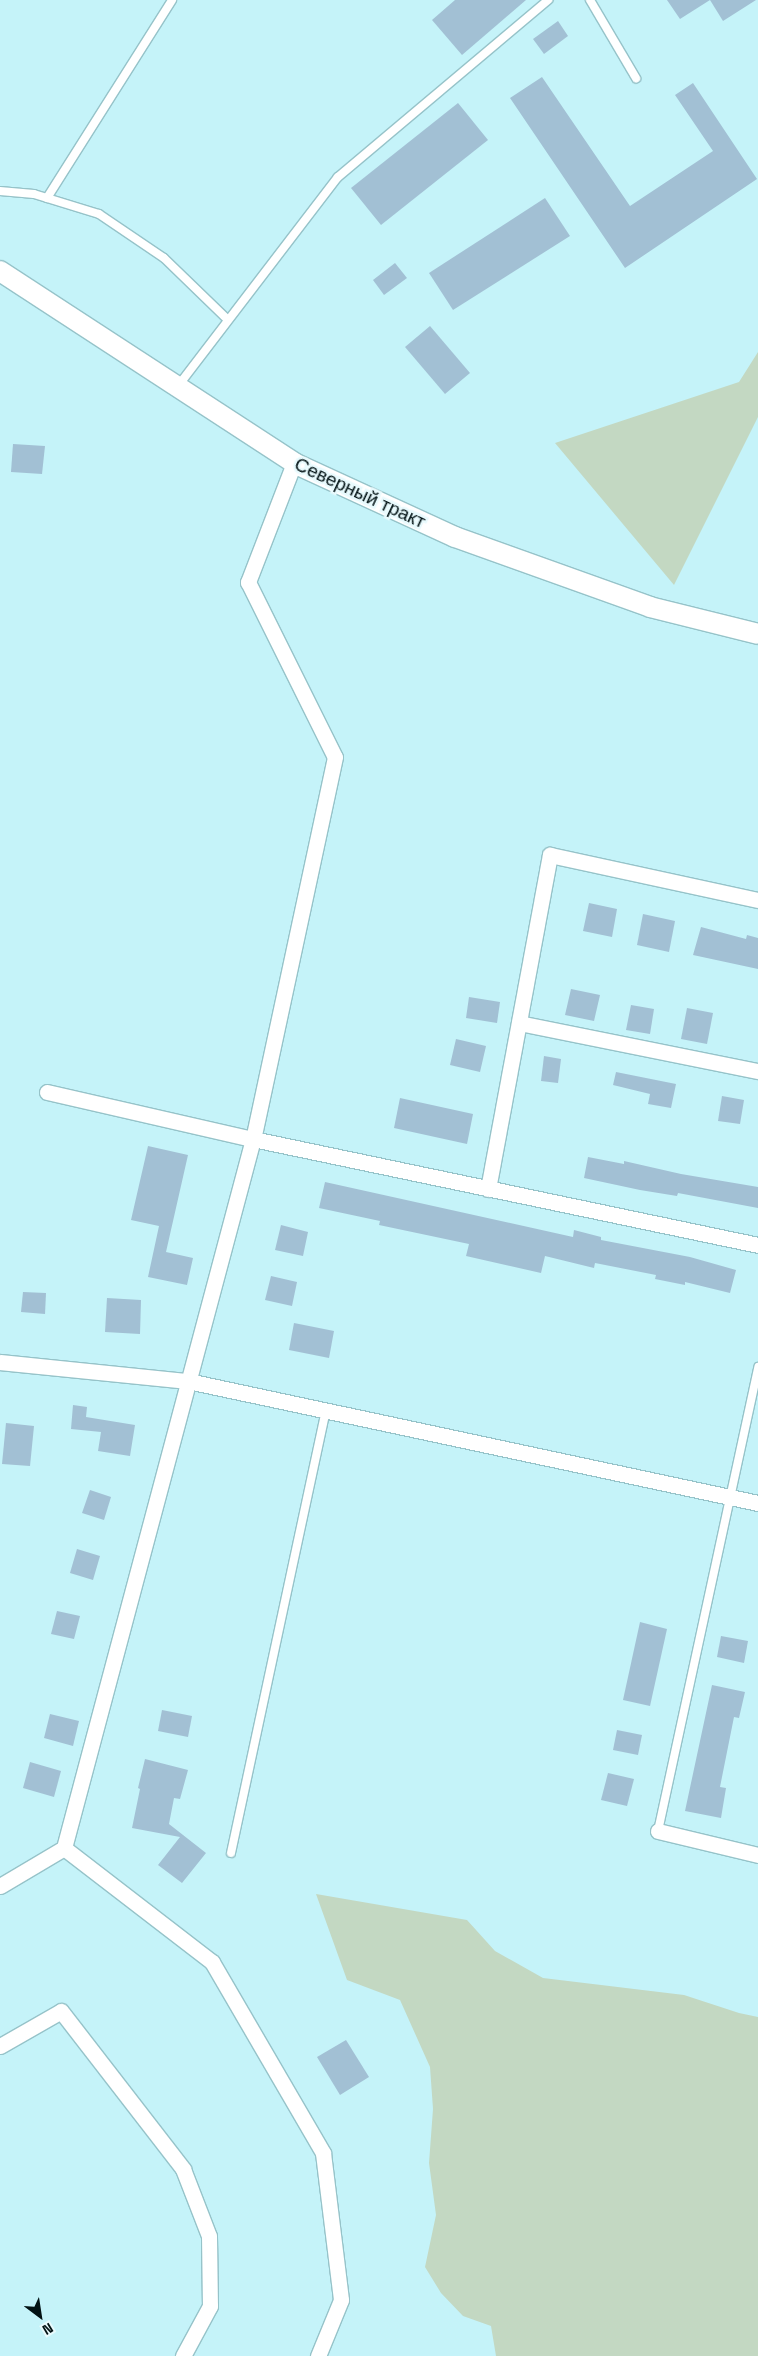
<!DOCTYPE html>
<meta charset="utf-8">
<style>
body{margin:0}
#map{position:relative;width:758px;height:2356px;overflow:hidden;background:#c5f3f9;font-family:"Space Grotesk",sans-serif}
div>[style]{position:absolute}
.green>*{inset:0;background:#c3d8c2}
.building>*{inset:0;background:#a2c0d4}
.roads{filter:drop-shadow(1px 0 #96c3c9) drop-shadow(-1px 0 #96c3c9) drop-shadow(0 1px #96c3c9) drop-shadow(0 -1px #96c3c9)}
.service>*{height:8px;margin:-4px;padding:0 4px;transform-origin:4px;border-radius:4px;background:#fff}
.minor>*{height:15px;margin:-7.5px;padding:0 7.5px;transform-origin:7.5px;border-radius:7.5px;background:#fff}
.secondary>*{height:20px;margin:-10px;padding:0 10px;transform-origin:10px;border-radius:10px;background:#fff}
span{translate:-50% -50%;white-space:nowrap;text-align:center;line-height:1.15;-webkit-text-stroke:5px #e8fafd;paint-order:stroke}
.street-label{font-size:19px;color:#021214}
.north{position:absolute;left:15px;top:2291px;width:50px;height:50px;-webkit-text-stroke:4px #e8fafd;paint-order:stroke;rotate:149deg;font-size:14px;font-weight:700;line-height:20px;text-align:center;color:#021214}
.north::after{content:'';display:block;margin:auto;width:18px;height:22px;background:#021214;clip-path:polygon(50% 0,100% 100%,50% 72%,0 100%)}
</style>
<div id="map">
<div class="green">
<div style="clip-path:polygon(758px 352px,758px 417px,674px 585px,555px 443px,739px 382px)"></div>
<div style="clip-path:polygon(316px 1894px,467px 1920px,495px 1951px,543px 1978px,684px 1995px,739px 2013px,758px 2017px,758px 2356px,496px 2356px,491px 2326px,463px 2316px,441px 2293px,425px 2267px,436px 2215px,429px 2163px,433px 2109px,430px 2067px,400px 2000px,347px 1980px)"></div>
</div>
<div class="building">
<div style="clip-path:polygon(455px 0,526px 0,462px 55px,432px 20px)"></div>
<div style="clip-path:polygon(667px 0,710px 0,680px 19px)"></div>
<div style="clip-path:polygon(710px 0,756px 0,723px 21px)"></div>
<div style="clip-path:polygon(558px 21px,568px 36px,544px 54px,533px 39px)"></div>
<div style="clip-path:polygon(542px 77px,630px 206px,713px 151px,675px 95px,693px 83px,757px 179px,625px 268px,510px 98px)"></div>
<div style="clip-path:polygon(458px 103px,488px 140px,381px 225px,351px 188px)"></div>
<div style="clip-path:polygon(545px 198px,570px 236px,453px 310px,429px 273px)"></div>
<div style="clip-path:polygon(395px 263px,407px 278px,384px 295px,373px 280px)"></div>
<div style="clip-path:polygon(430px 326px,470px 373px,445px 394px,405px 347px)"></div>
<div style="clip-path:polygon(13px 444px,45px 446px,42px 474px,11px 472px)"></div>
<div style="clip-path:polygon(589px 903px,617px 909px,612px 937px,583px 931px)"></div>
<div style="clip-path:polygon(643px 914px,675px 921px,669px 952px,637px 945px)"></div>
<div style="clip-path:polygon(701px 927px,746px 939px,747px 935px,758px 938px,758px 969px,693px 955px)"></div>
<div style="clip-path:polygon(571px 989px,600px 995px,594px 1021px,565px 1015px)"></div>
<div style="clip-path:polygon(469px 997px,500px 1002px,497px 1023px,466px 1018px)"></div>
<div style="clip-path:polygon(631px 1005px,654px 1009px,650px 1034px,626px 1030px)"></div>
<div style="clip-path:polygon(687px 1008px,713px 1013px,707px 1044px,681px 1039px)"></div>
<div style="clip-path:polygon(456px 1039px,486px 1046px,480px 1072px,450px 1065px)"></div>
<div style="clip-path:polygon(544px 1056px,561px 1059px,558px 1083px,541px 1081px)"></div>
<div style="clip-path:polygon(616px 1072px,676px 1084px,671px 1108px,648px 1104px,650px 1094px,613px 1085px)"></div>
<div style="clip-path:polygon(722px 1096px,744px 1100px,740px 1124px,718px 1121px)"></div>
<div style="clip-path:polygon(400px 1098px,473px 1114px,467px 1144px,394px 1128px)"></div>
<div style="clip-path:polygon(148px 1146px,188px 1155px,166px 1252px,193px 1258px,187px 1285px,148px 1277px,159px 1226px,131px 1220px)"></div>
<div style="clip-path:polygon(588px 1157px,624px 1164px,624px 1161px,681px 1174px,758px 1187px,758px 1208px,678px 1193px,677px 1196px,640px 1190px,584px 1178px)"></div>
<div style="clip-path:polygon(325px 1182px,573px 1237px,574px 1230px,601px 1237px,601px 1240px,690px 1257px,736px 1270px,730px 1293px,685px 1282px,685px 1285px,655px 1279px,656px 1275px,595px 1263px,594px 1268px,545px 1256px,541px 1273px,466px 1256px,469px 1244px,379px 1225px,380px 1221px,319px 1208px)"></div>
<div style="clip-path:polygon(281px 1225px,308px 1232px,303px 1256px,275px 1250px)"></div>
<div style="clip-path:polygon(271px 1276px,297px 1282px,292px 1306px,265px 1300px)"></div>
<div style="clip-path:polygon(23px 1292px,46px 1293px,45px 1314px,21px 1312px)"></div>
<div style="clip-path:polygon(107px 1298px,141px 1300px,140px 1334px,105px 1332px)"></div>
<div style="clip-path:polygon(294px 1323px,334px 1331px,329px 1358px,289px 1350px)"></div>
<div style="clip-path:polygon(73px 1405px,87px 1407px,86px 1417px,135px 1425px,130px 1456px,98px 1451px,101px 1432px,71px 1429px)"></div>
<div style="clip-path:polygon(6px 1423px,34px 1426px,30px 1466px,2px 1464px)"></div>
<div style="clip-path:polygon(90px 1490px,111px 1497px,104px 1520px,82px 1513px)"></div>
<div style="clip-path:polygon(77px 1549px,100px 1556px,93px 1580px,70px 1573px)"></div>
<div style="clip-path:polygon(57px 1611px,80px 1616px,74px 1639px,51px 1634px)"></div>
<div style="clip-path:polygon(640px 1622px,667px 1629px,650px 1706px,623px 1700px)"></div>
<div style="clip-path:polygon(721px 1636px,748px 1641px,744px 1663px,717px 1657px)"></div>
<div style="clip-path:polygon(712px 1685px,745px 1692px,739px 1718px,734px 1717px,720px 1787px,726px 1788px,721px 1818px,685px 1811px)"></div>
<div style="clip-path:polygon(162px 1710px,192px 1716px,188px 1737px,158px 1731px)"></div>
<div style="clip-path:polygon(50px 1714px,79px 1721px,73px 1746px,44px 1738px)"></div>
<div style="clip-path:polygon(617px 1730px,642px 1735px,638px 1755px,613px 1750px)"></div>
<div style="clip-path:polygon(145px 1759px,188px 1770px,180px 1799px,174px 1798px,169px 1824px,206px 1853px,182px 1883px,158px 1865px,180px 1837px,132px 1828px,140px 1789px,138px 1788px)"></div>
<div style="clip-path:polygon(30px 1762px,61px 1771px,54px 1797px,23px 1788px)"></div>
<div style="clip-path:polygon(608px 1773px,634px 1779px,627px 1806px,601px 1800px)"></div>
<div style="clip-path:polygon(346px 2040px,369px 2077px,340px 2095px,317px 2057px)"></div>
</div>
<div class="roads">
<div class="service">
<div style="left:590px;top:0;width:91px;rotate:59.5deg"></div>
<div style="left:0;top:191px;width:34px;rotate:5deg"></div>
<div style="left:34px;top:194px;width:68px;rotate:17.1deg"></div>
<div style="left:99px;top:214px;width:78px;rotate:34.1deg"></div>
<div style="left:164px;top:258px;width:89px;rotate:44.1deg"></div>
<div style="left:47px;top:198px;width:234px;rotate:-57.7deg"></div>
<div style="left:178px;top:386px;width:263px;rotate:-52.6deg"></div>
<div style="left:338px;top:177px;width:275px;rotate:-40.1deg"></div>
<div style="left:658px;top:1831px;width:475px;rotate:-77.8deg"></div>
<div style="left:231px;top:1853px;width:453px;rotate:-77.9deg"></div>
</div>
<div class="minor">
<div style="left:294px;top:463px;width:128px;rotate:111.1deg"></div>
<div style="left:248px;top:582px;width:195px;rotate:63.6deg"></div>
<div style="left:335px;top:757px;width:391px;rotate:102.1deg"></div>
<div style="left:253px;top:1139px;width:734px;rotate:104.93deg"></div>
<div style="left:64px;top:1848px;width:187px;rotate:37.6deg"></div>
<div style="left:212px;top:1962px;width:221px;rotate:59.8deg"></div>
<div style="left:323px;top:2153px;width:148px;rotate:83deg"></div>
<div style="left:341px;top:2300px;width:61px;rotate:112.3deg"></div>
<div style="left:519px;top:1023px;width:244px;rotate:11.4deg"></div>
<div style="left:47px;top:1092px;width:211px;rotate:12.9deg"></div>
<div style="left:253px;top:1139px;width:516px;rotate:11.85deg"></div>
<div style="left:488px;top:1189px;width:340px;rotate:-79.5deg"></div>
<div style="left:550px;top:855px;width:213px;rotate:12.2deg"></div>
<div style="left:0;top:1362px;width:189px;rotate:5.8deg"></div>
<div style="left:188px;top:1381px;width:583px;rotate:12.08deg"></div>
<div style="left:658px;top:1831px;width:103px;rotate:13.5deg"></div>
<div style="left:0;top:1886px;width:74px;rotate:-30.7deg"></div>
<div style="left:0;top:2046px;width:70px;rotate:-29.8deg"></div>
<div style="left:61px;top:2011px;width:200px;rotate:52.3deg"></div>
<div style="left:183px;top:2169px;width:72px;rotate:68.8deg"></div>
<div style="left:209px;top:2236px;width:70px;rotate:89.2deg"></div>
<div style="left:210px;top:2306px;width:57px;rotate:118.4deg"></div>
</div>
<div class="secondary">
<div style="left:0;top:271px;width:351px;rotate:33.1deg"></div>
<div style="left:294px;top:463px;width:177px;rotate:24.7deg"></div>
<div style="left:455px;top:537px;width:207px;rotate:19.7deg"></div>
<div style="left:650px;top:607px;width:111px;rotate:14deg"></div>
</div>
</div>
<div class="street-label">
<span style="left:360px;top:493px;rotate:25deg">Северный тракт</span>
</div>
<div class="north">N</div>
</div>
